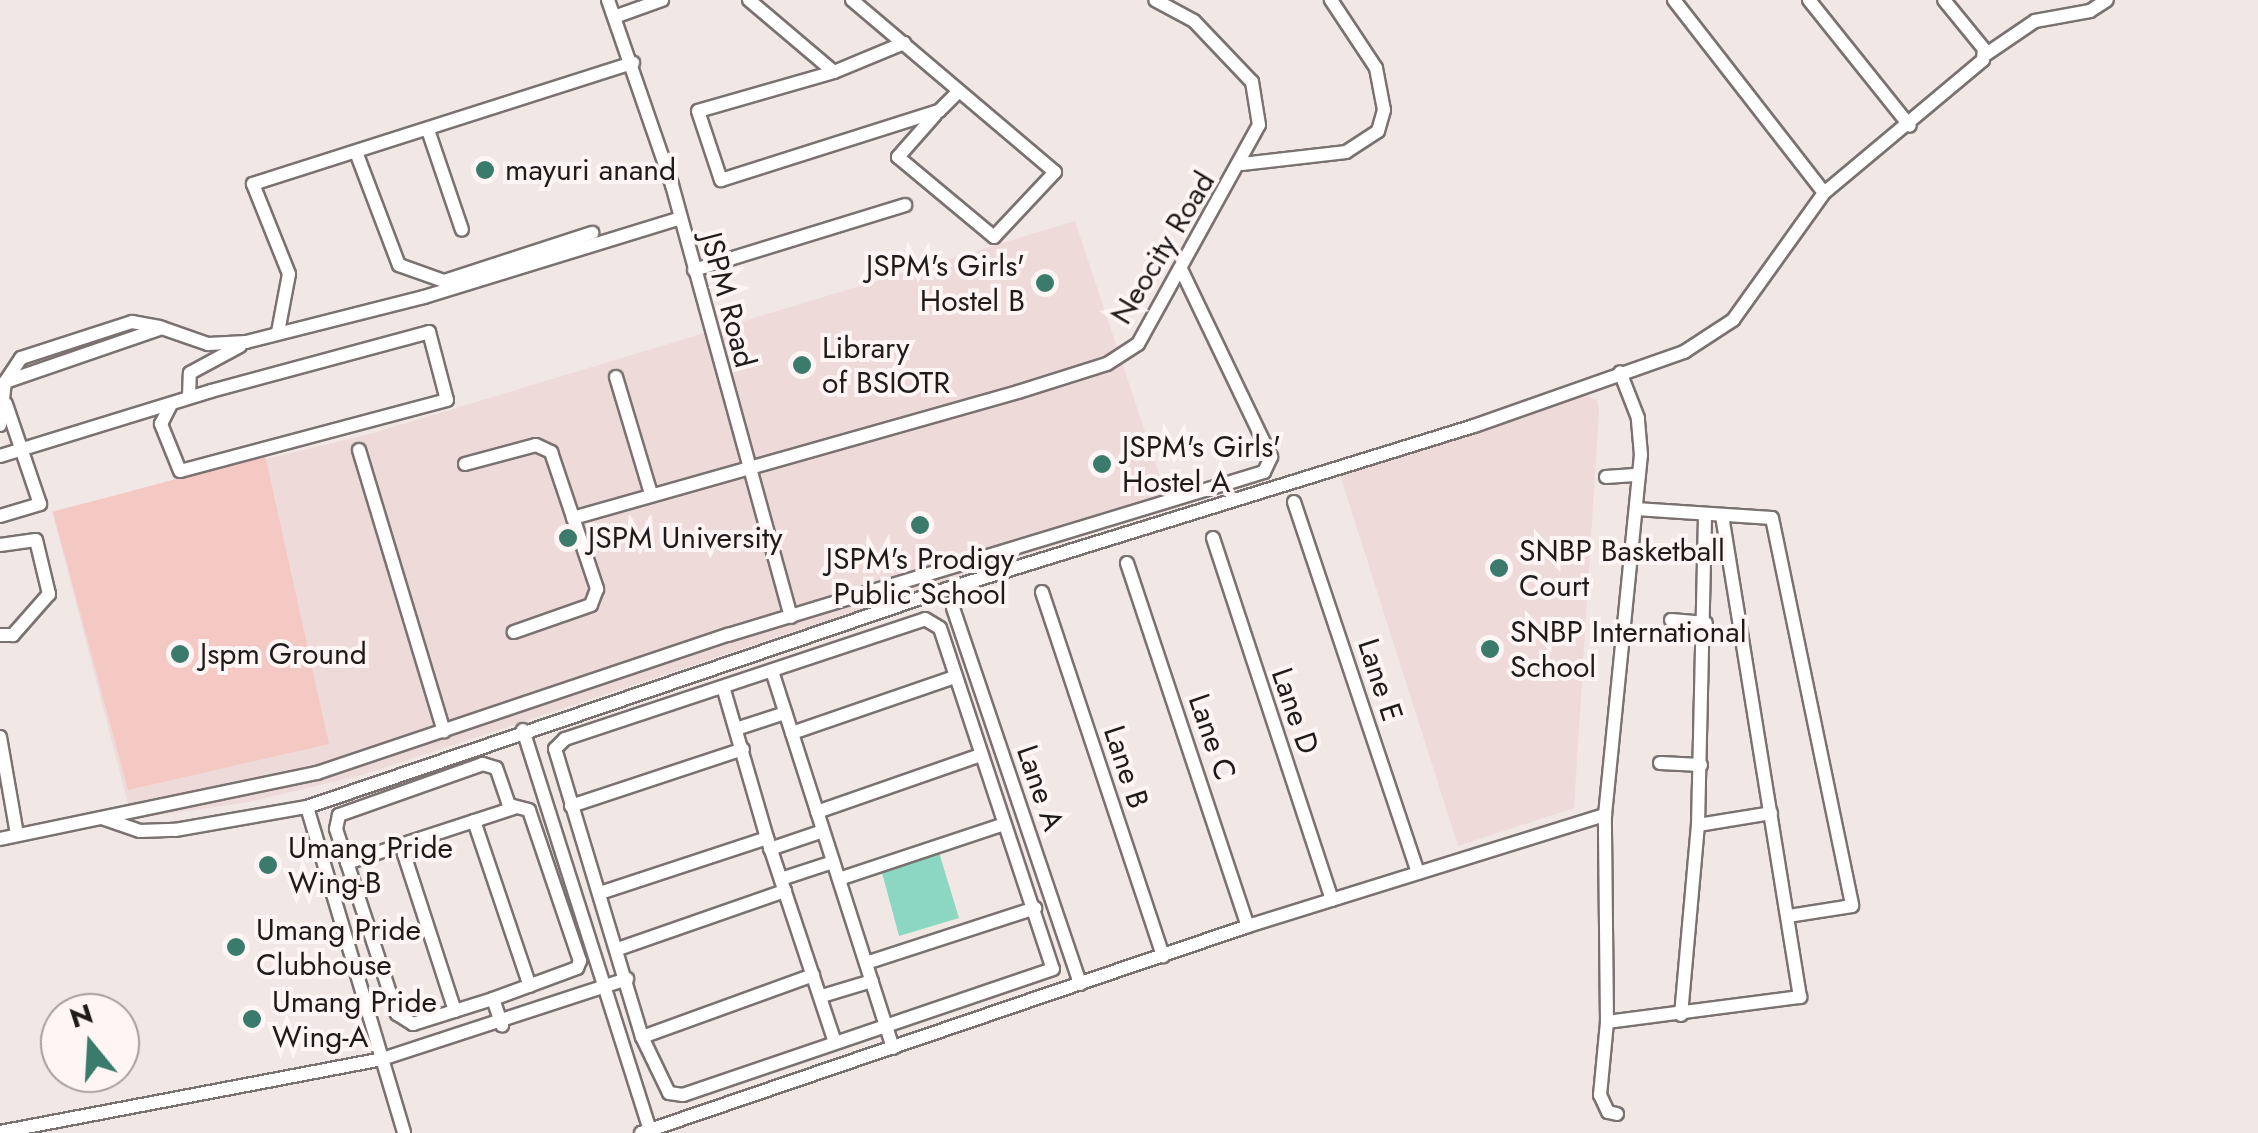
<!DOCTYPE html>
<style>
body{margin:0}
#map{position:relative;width:2258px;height:1133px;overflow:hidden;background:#f1e8e6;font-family:Jost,sans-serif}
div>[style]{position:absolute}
.built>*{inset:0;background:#eedbd9}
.green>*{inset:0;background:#f4c9c3}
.water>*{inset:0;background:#8bd7c2}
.roads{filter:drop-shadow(2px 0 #7a7271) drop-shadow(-2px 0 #7a7271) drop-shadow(0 2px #7a7271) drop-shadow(0 -2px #7a7271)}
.street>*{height:12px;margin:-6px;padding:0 6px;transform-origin:6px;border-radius:6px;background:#fff}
.dots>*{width:28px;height:28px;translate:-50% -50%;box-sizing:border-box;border:5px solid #fff5f4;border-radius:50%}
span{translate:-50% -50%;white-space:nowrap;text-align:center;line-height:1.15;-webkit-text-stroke:8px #fff5f4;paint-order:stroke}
.poi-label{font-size:30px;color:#1f1b1b}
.left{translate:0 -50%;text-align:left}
.right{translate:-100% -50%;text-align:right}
.street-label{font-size:30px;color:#1f1b1b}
.north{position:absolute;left:40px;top:993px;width:100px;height:100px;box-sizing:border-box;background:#fff5f4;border:2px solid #a59e9d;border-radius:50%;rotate:342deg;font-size:28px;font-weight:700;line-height:40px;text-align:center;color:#1f1b1b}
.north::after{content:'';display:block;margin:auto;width:35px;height:45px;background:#3a7b6b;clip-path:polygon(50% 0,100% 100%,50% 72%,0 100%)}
</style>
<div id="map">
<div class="built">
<div style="clip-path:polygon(1075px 221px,1170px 507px,362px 775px,249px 802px,132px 819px,52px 511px,373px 433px)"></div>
<div style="clip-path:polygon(1582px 394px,1597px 400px,1599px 412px,1574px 808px,1458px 846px,1340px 475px)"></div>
</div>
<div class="green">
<div style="clip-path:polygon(265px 455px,329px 744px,128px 790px,53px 512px)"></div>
</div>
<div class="water">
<div style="clip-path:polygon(937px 846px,959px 918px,899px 936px,880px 865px)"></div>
</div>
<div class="roads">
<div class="street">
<div style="left:608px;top:0;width:196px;rotate:70.9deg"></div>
<div style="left:672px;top:185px;width:448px;rotate:74.6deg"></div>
<div style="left:749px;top:0;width:111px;rotate:40.3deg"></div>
<div style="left:834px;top:72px;width:141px;rotate:164deg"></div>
<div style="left:698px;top:111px;width:73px;rotate:71.6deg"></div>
<div style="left:721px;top:180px;width:229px;rotate:-17.6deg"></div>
<div style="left:939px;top:111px;width:28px;rotate:-45deg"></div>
<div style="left:852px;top:0;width:266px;rotate:40.3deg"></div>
<div style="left:1055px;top:172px;width:89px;rotate:133.2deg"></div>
<div style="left:994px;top:237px;width:125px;rotate:-140.2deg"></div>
<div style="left:898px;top:157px;width:56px;rotate:-48.6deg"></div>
<div style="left:1674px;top:0;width:244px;rotate:52.1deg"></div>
<div style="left:1809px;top:0;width:161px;rotate:51.3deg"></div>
<div style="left:617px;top:16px;width:48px;rotate:-19.6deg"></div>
<div style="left:1985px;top:55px;width:60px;rotate:-34.2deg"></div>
<div style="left:2035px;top:21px;width:56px;rotate:-10.3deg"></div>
<div style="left:2090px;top:11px;width:20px;rotate:-33deg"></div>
<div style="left:834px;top:72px;width:76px;rotate:-22.5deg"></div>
<div style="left:429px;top:133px;width:102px;rotate:71.2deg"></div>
<div style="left:356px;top:152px;width:121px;rotate:69.2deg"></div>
<div style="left:399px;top:265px;width:48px;rotate:19.6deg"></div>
<div style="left:444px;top:281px;width:156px;rotate:-18deg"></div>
<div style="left:1242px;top:164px;width:105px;rotate:-6.6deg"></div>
<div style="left:1346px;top:152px;width:38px;rotate:-33deg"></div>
<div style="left:1378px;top:131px;width:22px;rotate:-74deg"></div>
<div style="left:1384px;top:110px;width:43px;rotate:-100.8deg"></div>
<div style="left:1376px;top:68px;width:82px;rotate:-123.5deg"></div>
<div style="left:694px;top:270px;width:221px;rotate:-17.1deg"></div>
<div style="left:278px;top:332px;width:59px;rotate:-79.3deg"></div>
<div style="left:289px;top:274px;width:97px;rotate:-111.8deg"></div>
<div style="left:253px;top:184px;width:399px;rotate:-17.7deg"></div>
<div style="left:616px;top:377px;width:122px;rotate:73.3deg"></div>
<div style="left:5px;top:382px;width:166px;rotate:-19deg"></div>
<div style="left:162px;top:328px;width:49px;rotate:19.2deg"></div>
<div style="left:208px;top:344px;width:38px;rotate:-3deg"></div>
<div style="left:246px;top:342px;width:184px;rotate:-14.2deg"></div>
<div style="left:424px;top:297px;width:268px;rotate:-17.1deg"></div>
<div style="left:189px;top:397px;width:24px;rotate:-88deg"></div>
<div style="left:190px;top:373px;width:57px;rotate:-28.4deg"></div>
<div style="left:0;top:425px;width:43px;rotate:-83.4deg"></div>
<div style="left:5px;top:382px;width:29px;rotate:-56deg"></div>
<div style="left:21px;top:358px;width:117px;rotate:-18deg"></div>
<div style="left:132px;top:322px;width:28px;rotate:10deg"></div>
<div style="left:359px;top:450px;width:294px;rotate:73.2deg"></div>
<div style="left:0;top:456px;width:221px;rotate:-17.1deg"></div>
<div style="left:211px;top:391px;width:226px;rotate:-15.1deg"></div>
<div style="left:429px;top:332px;width:70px;rotate:75.2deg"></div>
<div style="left:447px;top:400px;width:276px;rotate:165.1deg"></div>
<div style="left:180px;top:471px;width:51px;rotate:-112deg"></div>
<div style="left:161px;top:424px;width:22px;rotate:-63deg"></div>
<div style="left:465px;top:464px;width:73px;rotate:-15deg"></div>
<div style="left:536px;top:445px;width:17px;rotate:25deg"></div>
<div style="left:551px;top:452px;width:145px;rotate:71.4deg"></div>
<div style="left:597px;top:589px;width:17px;rotate:111deg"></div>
<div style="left:591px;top:605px;width:82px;rotate:160.7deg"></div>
<div style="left:1606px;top:477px;width:32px;rotate:-4deg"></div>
<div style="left:1294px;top:502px;width:391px;rotate:71.5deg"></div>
<div style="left:1636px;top:509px;width:136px;rotate:3.8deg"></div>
<div style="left:1772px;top:518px;width:396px;rotate:78.3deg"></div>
<div style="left:1852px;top:906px;width:65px;rotate:171.1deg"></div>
<div style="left:0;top:516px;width:42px;rotate:-16.7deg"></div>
<div style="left:40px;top:504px;width:106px;rotate:-108.8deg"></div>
<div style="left:573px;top:518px;width:462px;rotate:-15.8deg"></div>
<div style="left:1018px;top:392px;width:93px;rotate:-17.5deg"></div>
<div style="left:1107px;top:364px;width:37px;rotate:-33deg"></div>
<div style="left:1138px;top:344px;width:250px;rotate:-61.1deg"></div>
<div style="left:1259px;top:125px;width:44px;rotate:-99.2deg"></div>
<div style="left:1252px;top:82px;width:84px;rotate:-133.6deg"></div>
<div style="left:1194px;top:21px;width:44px;rotate:-151.7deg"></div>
<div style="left:1213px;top:538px;width:381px;rotate:71.8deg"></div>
<div style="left:0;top:545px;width:36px;rotate:-8deg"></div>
<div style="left:36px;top:540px;width:56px;rotate:76.5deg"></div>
<div style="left:49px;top:594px;width:55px;rotate:131.3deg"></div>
<div style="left:13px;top:635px;width:13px;rotate:180deg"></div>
<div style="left:1127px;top:563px;width:383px;rotate:71.6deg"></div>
<div style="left:1042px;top:592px;width:384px;rotate:71.6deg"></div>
<div style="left:953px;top:608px;width:397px;rotate:71.3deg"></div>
<div style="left:925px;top:619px;width:17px;rotate:31deg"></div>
<div style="left:940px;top:628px;width:359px;rotate:71.7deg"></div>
<div style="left:1053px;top:969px;width:391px;rotate:161.2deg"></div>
<div style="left:683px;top:1095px;width:14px;rotate:-172deg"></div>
<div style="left:669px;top:1093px;width:62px;rotate:-115.7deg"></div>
<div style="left:642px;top:1037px;width:301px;rotate:-106.8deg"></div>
<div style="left:555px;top:749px;width:14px;rotate:-45deg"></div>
<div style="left:565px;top:739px;width:379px;rotate:-18.4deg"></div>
<div style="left:1671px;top:620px;width:35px;rotate:5deg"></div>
<div style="left:772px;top:671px;width:396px;rotate:72.2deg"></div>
<div style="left:736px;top:729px;width:52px;rotate:-18.1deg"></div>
<div style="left:523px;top:730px;width:420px;rotate:72.4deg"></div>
<div style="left:792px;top:733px;width:172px;rotate:-19deg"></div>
<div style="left:0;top:737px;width:98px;rotate:80.1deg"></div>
<div style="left:1660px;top:763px;width:41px;rotate:2.8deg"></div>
<div style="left:571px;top:806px;width:181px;rotate:-18.3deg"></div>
<div style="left:307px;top:807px;width:340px;rotate:73.4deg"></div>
<div style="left:817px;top:812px;width:174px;rotate:-19.2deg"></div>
<div style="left:102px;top:818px;width:40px;rotate:18.9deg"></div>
<div style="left:140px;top:831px;width:35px;rotate:-2deg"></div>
<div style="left:175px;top:830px;width:134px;rotate:-9.9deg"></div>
<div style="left:307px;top:807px;width:676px;rotate:-18.81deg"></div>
<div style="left:947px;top:589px;width:552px;rotate:-17.19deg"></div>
<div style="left:1474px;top:426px;width:223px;rotate:-19.4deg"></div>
<div style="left:1684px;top:352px;width:59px;rotate:-33.1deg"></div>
<div style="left:1733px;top:320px;width:156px;rotate:-54.4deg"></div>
<div style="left:1824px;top:193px;width:207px;rotate:-39.9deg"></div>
<div style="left:1983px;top:60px;width:11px;rotate:-85deg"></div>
<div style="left:1984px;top:49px;width:63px;rotate:-129.2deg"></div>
<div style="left:474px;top:821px;width:174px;rotate:71.3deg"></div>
<div style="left:1698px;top:825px;width:74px;rotate:-9.3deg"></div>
<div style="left:767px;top:838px;width:215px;rotate:71.6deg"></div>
<div style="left:0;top:839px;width:324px;rotate:-11.8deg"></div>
<div style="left:317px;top:773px;width:434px;rotate:-18.6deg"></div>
<div style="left:728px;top:635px;width:560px;rotate:-16.91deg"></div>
<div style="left:1264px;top:472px;width:17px;rotate:-65deg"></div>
<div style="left:1271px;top:457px;width:206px;rotate:-115.6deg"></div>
<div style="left:770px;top:849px;width:56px;rotate:-18.8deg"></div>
<div style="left:347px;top:863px;width:66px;rotate:-18.4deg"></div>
<div style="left:781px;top:879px;width:55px;rotate:-18.1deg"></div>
<div style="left:839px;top:879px;width:174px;rotate:-18.4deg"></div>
<div style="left:600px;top:893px;width:176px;rotate:-18.2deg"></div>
<div style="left:767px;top:838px;width:157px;rotate:-106.2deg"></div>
<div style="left:618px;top:949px;width:177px;rotate:-19.2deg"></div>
<div style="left:866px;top:963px;width:178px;rotate:-18deg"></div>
<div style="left:822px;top:996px;width:52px;rotate:-16.7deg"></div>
<div style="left:493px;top:999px;width:90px;rotate:-20.3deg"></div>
<div style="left:577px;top:968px;width:8px;rotate:-67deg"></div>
<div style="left:580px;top:961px;width:159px;rotate:-108.7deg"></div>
<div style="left:529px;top:810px;width:21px;rotate:-166deg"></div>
<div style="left:509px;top:805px;width:39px;rotate:-109deg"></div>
<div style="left:496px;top:768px;width:14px;rotate:-163deg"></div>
<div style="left:483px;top:764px;width:153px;rotate:160.5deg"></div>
<div style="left:339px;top:815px;width:14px;rotate:102deg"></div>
<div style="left:336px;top:829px;width:195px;rotate:71.8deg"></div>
<div style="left:397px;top:1014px;width:19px;rotate:32deg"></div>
<div style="left:413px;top:1024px;width:84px;rotate:-17.4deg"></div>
<div style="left:493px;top:999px;width:28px;rotate:71deg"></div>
<div style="left:455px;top:1011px;width:165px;rotate:-108deg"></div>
<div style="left:404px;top:854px;width:13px;rotate:-63deg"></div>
<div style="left:410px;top:842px;width:109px;rotate:-18.1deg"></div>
<div style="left:1681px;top:1015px;width:191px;rotate:-84.9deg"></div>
<div style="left:1698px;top:825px;width:310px;rotate:-88.7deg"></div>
<div style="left:1607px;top:1022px;width:195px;rotate:-7.4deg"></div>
<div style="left:1800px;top:997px;width:486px;rotate:-99.2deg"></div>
<div style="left:642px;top:1037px;width:182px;rotate:-19.9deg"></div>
<div style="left:1617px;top:1114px;width:9px;rotate:-167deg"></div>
<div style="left:1608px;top:1112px;width:19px;rotate:-115deg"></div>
<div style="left:1600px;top:1095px;width:73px;rotate:-84.5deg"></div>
<div style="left:1607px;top:1022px;width:207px;rotate:-90.6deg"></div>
<div style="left:1605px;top:815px;width:362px;rotate:-84.3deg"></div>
<div style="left:1641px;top:455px;width:37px;rotate:-95deg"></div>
<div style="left:1638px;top:418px;width:49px;rotate:-111.4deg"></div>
<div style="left:0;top:1132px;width:389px;rotate:-10.8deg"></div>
<div style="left:382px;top:1059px;width:258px;rotate:-18.1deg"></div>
<div style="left:641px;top:1133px;width:641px;rotate:-18.83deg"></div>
<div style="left:1248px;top:926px;width:374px;rotate:-17.3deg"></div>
</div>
</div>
<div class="dots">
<div style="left:485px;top:170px;background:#3a7b6b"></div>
<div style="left:1045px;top:283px;background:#3a7b6b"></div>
<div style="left:802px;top:365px;background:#3a7b6b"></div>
<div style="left:1102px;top:464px;background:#3a7b6b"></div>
<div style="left:920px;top:525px;background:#3a7b6b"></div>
<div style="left:568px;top:538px;background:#3a7b6b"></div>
<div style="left:1499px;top:568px;background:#3a7b6b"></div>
<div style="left:1490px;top:649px;background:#3a7b6b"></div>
<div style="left:180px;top:654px;background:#3a7b6b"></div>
<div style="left:268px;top:865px;background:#3a7b6b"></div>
<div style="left:236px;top:947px;background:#3a7b6b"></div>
<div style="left:252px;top:1019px;background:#3a7b6b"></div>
</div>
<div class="poi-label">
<span class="left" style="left:505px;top:170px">mayuri anand</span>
<span class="right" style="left:1025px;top:283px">JSPM's Girls'<br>Hostel B</span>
<span class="left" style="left:822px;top:365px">Library<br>of BSIOTR</span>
<span class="left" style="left:1122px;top:464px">JSPM's Girls'<br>Hostel A</span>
<span class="left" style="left:588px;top:538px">JSPM University</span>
<span class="left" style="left:1519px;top:568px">SNBP Basketball<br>Court</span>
<span style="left:920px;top:576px">JSPM's Prodigy<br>Public School</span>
<span class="left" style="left:1510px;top:649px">SNBP International<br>School</span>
<span class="left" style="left:200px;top:654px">Jspm Ground</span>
<span class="left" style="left:288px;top:865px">Umang Pride<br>Wing-B</span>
<span class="left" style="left:256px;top:947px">Umang Pride<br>Clubhouse</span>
<span class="left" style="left:272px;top:1019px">Umang Pride<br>Wing-A</span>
</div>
<div class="street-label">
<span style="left:1163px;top:248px;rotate:-59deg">Neocity Road</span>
<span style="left:728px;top:300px;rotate:75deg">JSPM Road</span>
<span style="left:1380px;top:680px;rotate:72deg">Lane E</span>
<span style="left:1295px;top:711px;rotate:71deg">Lane D</span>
<span style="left:1212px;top:737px;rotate:71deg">Lane C</span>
<span style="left:1126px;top:767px;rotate:72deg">Lane B</span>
<span style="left:1040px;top:788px;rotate:71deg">Lane A</span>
</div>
<div class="north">N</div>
</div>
